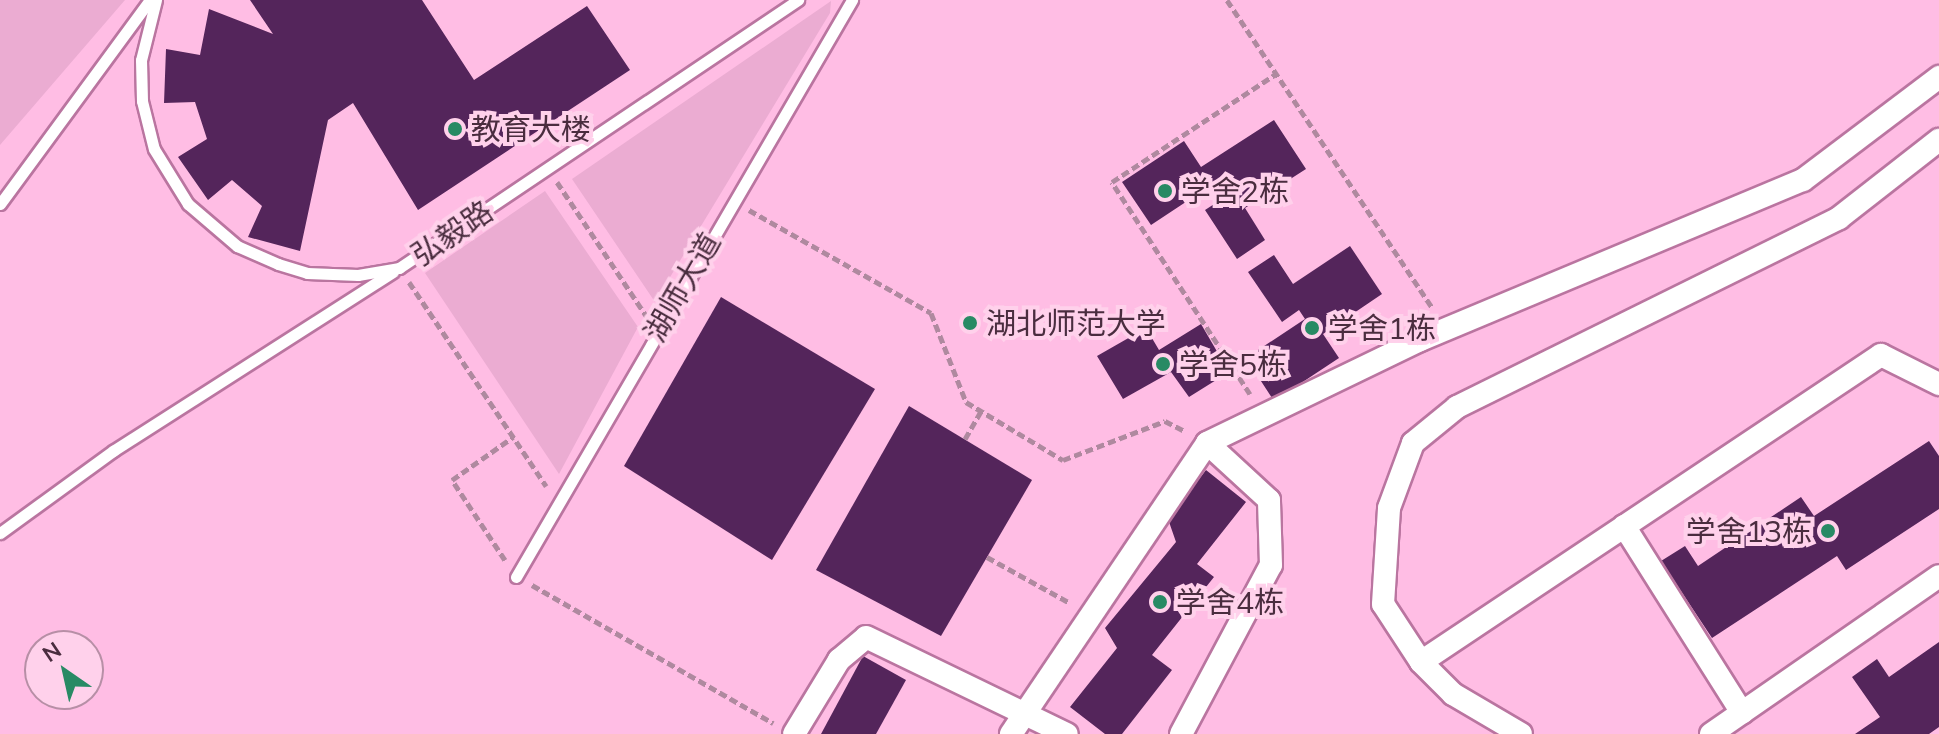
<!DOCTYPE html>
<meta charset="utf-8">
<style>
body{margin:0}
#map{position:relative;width:1939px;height:734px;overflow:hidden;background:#ffd1eb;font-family:Mulish,"Noto Sans SC",sans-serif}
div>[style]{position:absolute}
.built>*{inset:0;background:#ffbde4}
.green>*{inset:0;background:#ebacd2}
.building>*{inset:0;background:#54255b}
.path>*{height:5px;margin-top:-2.5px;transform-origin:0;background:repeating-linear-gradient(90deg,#af899f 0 8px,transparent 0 12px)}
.roads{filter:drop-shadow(2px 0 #ba75a0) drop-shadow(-2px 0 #ba75a0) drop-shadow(0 2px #ba75a0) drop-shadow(0 -2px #ba75a0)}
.lane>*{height:11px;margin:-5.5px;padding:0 5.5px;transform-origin:5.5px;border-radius:5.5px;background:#fff}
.street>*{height:22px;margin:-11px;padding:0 11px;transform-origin:11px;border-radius:11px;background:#fff}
.dots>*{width:22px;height:22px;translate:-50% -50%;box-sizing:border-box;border:4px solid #ffd1eb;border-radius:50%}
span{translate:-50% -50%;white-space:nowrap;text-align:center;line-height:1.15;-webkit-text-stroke:8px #ffd1eb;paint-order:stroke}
.poi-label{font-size:30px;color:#4a2d3f}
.left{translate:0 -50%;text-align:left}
.right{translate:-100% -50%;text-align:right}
.street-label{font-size:30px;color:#4a2d3f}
.north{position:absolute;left:24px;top:630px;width:80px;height:80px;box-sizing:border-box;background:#ffd1eb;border:2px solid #b78fa6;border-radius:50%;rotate:326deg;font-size:22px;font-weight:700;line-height:32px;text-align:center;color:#4a2d3f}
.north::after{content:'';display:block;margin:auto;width:28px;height:36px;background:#288a64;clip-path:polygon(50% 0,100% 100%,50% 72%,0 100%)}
</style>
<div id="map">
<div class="built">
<div style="clip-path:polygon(evenodd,0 0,1939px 0,1939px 734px,0 734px,0 0,40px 646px,88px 646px,88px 694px,40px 694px,40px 646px)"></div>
</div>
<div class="green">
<div style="clip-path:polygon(0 0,125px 0,0 145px)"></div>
<div style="clip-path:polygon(831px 1px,830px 13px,655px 302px,572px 179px)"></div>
<div style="clip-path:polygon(545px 191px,638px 327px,559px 474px,425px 273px)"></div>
</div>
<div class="building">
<div style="clip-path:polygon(250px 0,422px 0,474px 80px,587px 6px,630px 70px,418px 210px,353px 103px,328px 120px,300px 251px,248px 237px,262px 206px,232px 180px,208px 200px,178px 157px,207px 139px,195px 102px,164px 103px,166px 49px,200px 55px,209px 9px,273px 34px)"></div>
<div style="clip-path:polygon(1274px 120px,1306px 169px,1245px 208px,1265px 240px,1237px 259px,1205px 210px,1222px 199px,1213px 184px,1151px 225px,1122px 182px,1184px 141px,1201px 167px)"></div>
<div style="clip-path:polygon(1350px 246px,1382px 294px,1323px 334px,1339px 358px,1274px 401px,1246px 358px,1305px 319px,1299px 310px,1282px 322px,1248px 272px,1274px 255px,1293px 284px)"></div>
<div style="clip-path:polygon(721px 297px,875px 389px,772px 560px,624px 466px)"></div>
<div style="clip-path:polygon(1201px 324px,1229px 372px,1189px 397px,1171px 372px,1123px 399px,1097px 356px,1146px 328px,1159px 350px)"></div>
<div style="clip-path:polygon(909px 406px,1032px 480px,941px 636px,816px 570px)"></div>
<div style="clip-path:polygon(1929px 441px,1939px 456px,1939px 509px,1846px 570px,1837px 556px,1712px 638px,1661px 561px,1685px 546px,1698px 566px,1801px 497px,1814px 516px)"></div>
<div style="clip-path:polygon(1206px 470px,1246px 502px,1197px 564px,1214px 577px,1152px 655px,1172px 670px,1122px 734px,1105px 734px,1070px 707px,1117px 648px,1105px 628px,1176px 542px,1168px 519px)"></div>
<div style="clip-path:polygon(1939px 642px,1939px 727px,1929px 734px,1855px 734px,1880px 717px,1852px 677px,1877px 659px,1889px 677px)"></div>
<div style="clip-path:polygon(863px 656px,906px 680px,876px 734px,821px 734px)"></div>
</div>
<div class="path">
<div style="left:1227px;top:0;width:371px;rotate:56.3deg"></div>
<div style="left:557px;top:182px;width:162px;rotate:56.3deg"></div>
<div style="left:749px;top:210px;width:209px;rotate:29.5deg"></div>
<div style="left:931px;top:313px;width:96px;rotate:68.5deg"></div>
<div style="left:966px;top:402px;width:113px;rotate:30.9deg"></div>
<div style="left:1063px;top:460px;width:109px;rotate:-20.9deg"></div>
<div style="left:1165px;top:421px;width:22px;rotate:27deg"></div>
<div style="left:409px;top:282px;width:246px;rotate:56.1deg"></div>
<div style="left:1250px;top:394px;width:253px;rotate:-123.1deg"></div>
<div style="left:1112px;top:182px;width:196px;rotate:-33.4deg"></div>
<div style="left:965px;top:439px;width:32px;rotate:-60deg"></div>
<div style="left:987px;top:557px;width:95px;rotate:29deg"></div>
<div style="left:505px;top:560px;width:96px;rotate:-123.5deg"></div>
<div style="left:452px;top:480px;width:75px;rotate:-35.2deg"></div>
<div style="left:532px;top:585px;width:278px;rotate:29.8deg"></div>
</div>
<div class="roads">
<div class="lane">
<div style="left:156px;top:0;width:62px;rotate:104deg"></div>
<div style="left:141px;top:60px;width:41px;rotate:88.6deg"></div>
<div style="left:142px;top:101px;width:49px;rotate:76deg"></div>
<div style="left:154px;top:149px;width:65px;rotate:58.3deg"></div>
<div style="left:188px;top:204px;width:65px;rotate:40.6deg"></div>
<div style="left:237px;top:246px;width:45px;rotate:23.7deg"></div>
<div style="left:278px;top:264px;width:30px;rotate:17deg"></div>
<div style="left:307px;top:273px;width:51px;rotate:2.2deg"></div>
<div style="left:358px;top:275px;width:42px;rotate:-9.7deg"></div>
<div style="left:399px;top:268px;width:481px;rotate:-33.9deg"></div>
<div style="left:0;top:204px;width:253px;rotate:-53.7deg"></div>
<div style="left:0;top:533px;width:140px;rotate:-36deg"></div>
<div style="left:113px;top:451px;width:332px;rotate:-32.6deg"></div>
<div style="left:516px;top:577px;width:668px;rotate:-59.79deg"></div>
</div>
<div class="street">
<div style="left:1624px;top:526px;width:221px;rotate:57.7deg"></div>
<div style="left:1421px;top:662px;width:553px;rotate:-33.72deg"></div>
<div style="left:1881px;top:355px;width:65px;rotate:26.6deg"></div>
<div style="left:794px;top:734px;width:87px;rotate:-58.7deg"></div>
<div style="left:839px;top:660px;width:35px;rotate:-40deg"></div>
<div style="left:866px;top:637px;width:223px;rotate:25.8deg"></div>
<div style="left:1011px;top:734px;width:351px;rotate:-56deg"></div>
<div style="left:1207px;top:443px;width:237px;rotate:-25.8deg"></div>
<div style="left:1420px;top:340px;width:415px;rotate:-22.7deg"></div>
<div style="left:1803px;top:180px;width:171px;rotate:-37.1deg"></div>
<div style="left:1181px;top:734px;width:191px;rotate:-62deg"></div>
<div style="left:1271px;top:565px;width:65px;rotate:-91.8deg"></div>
<div style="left:1269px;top:500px;width:84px;rotate:-137.4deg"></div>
<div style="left:1521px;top:734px;width:79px;rotate:-149.5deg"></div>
<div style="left:1453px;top:694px;width:45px;rotate:-135deg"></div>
<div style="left:1421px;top:662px;width:69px;rotate:-123.2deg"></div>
<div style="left:1383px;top:604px;width:96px;rotate:-86.4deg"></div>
<div style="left:1389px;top:508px;width:69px;rotate:-69.7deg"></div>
<div style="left:1413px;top:443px;width:57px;rotate:-39.3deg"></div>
<div style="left:1457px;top:407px;width:426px;rotate:-26.3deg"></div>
<div style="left:1839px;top:218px;width:127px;rotate:-38deg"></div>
<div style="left:1711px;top:734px;width:277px;rotate:-34.7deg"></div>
</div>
</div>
<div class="dots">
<div style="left:455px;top:129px;background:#288a64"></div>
<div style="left:1165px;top:191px;background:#288a64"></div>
<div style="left:970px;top:323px;background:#288a64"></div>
<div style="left:1312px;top:328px;background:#288a64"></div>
<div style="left:1163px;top:364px;background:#288a64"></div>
<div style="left:1828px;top:531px;background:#288a64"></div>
<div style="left:1160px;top:602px;background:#288a64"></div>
</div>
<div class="poi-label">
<span class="left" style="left:471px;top:129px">教育大楼</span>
<span class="left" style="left:1181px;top:191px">学舍2栋</span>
<span class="left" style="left:986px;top:323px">湖北师范大学</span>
<span class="left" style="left:1328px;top:328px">学舍1栋</span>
<span class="left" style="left:1179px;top:364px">学舍5栋</span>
<span class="right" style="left:1812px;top:531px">学舍13栋</span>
<span class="left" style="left:1176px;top:602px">学舍4栋</span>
</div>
<div class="street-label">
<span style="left:452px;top:233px;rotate:-34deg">弘毅路</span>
<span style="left:682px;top:287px;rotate:-60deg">湖师大道</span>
</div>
<div class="north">N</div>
</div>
